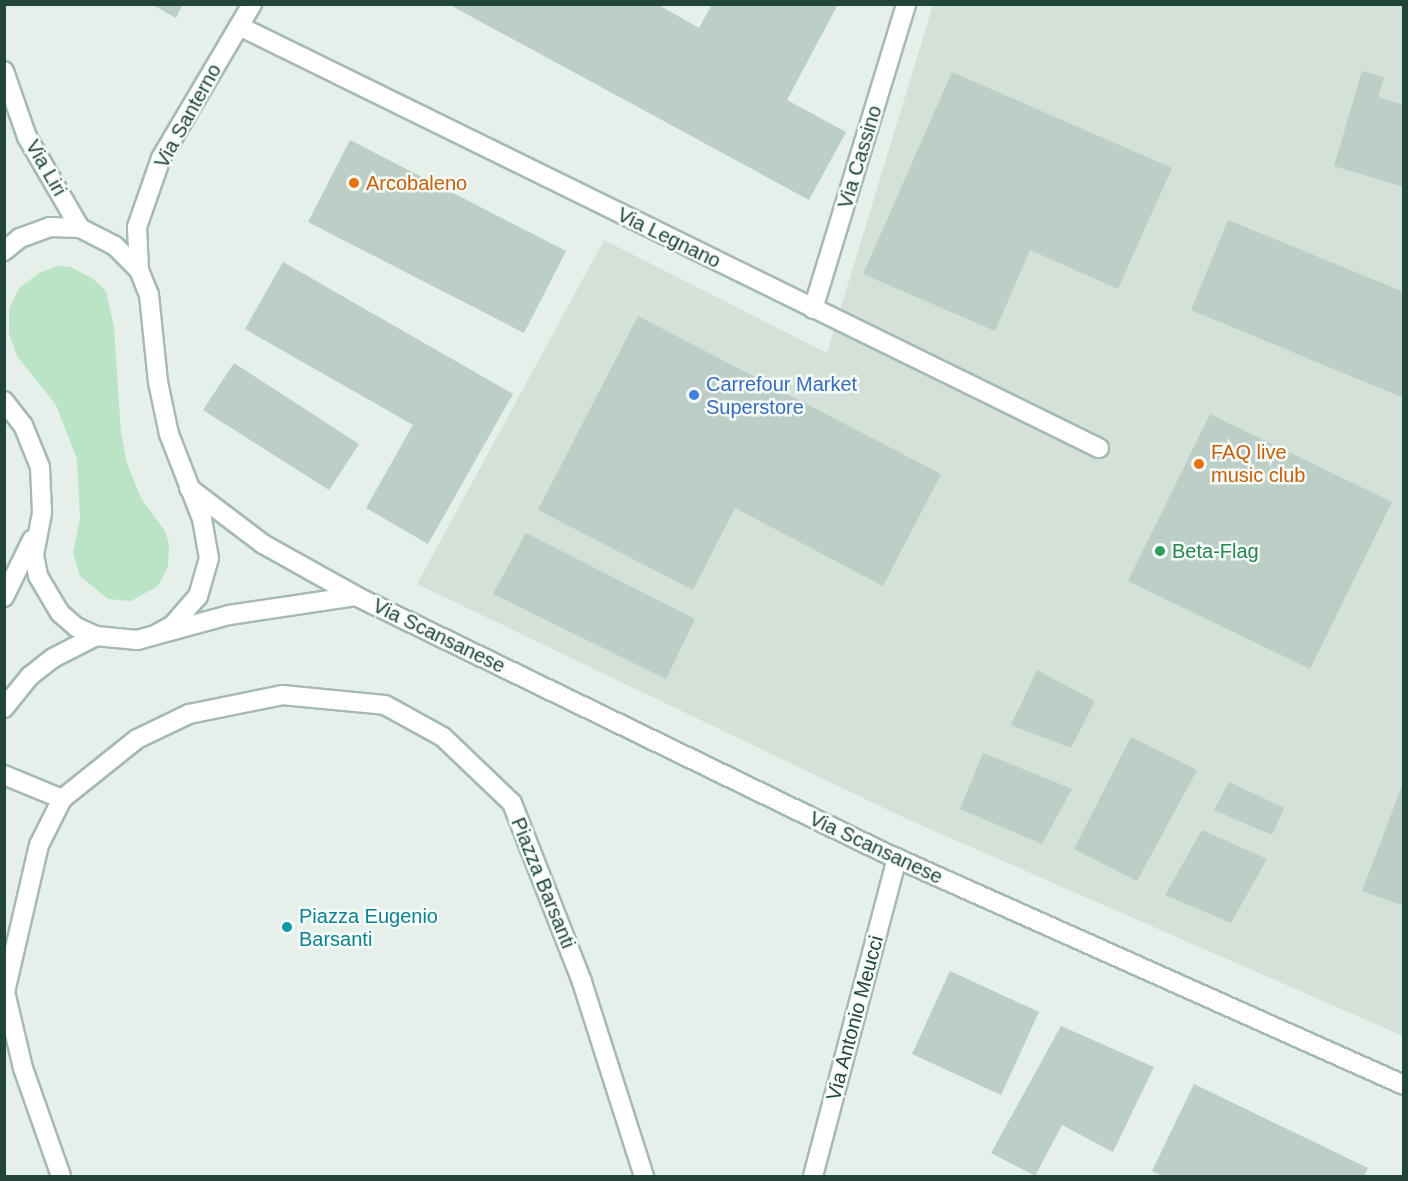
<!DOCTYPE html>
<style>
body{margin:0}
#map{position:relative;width:1408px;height:1181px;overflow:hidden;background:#e5f0ea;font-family:Arial,sans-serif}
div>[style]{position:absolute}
.built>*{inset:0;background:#d3e1d9}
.green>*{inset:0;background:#bbe3c5}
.building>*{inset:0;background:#bccec6}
.roads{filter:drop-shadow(2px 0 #a6b9b2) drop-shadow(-2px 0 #a6b9b2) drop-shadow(0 2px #a6b9b2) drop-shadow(0 -2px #a6b9b2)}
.lane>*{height:18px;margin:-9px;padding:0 9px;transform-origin:9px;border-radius:9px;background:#fff}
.street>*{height:18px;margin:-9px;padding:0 9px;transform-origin:9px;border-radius:9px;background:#fff}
.secondary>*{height:18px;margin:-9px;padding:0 9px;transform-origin:9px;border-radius:9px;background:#fff}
.dots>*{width:16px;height:16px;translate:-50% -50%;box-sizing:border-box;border:3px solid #f6fbf9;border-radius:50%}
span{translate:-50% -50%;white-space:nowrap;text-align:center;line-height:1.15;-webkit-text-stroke:5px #f6fbf9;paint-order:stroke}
.street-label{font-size:20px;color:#21453a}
.food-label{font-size:20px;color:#c56008}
.left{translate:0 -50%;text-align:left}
.shop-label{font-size:20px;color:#366cbe}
.leisure-label{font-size:20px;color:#27864d}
.culture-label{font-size:20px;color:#0d838f}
.frame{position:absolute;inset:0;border:6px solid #21453a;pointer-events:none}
</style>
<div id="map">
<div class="built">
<div style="clip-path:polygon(933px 5px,1403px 5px,1403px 1036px,907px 819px,417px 584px,604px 240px,827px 353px)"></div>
</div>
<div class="green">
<div style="clip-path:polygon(57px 266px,70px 267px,92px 278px,106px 291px,114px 327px,121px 433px,127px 463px,141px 498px,165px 531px,169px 544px,168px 567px,158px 586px,131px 601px,108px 599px,80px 576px,73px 553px,80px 519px,77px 459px,56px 405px,17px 356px,9px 334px,9px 309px,19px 288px,39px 273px)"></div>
</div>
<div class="building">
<div style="clip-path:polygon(151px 4px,183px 4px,176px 18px)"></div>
<div style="clip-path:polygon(448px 4px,657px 4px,699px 28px,712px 4px,838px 4px,787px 100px,846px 132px,809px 200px)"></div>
<div style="clip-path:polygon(1362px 71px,1384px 77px,1378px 97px,1404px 105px,1404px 187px,1334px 166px)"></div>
<div style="clip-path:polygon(952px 72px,1172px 168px,1118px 289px,1030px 250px,995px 331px,863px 274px)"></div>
<div style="clip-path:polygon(350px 140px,566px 251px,524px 333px,308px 222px)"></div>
<div style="clip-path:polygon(1228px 220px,1404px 292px,1404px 398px,1191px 310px)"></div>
<div style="clip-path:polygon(283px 262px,513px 394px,428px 544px,366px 508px,413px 425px,245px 329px)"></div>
<div style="clip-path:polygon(638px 316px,941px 474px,883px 586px,735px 508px,693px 590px,538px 510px)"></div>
<div style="clip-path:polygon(234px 363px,359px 444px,329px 490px,203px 410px)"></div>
<div style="clip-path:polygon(1210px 414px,1392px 502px,1310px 669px,1128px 581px)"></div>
<div style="clip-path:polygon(526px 533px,695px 619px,666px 679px,493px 594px)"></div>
<div style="clip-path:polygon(1037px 670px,1095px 701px,1071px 748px,1011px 725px)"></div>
<div style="clip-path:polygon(1131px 737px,1197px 770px,1137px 881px,1074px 849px)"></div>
<div style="clip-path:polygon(983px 753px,1072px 789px,1042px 844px,960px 809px)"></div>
<div style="clip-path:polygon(1229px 782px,1284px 808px,1272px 835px,1214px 810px)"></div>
<div style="clip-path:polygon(1403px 783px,1404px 783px,1404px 906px,1362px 891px)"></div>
<div style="clip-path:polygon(1202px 830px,1267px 859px,1231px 923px,1165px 895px)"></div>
<div style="clip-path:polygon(950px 971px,1039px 1012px,1001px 1095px,912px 1054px)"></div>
<div style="clip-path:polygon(1061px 1026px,1154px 1067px,1113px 1152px,1062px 1125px,1035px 1176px,991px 1153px)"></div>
<div style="clip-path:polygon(1194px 1084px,1368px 1168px,1364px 1176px,1163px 1176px,1152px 1171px)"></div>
</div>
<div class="roads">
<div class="lane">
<div style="left:4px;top:775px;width:63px;rotate:22.5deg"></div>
<div style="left:61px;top:1176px;width:114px;rotate:-109.4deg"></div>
<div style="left:23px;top:1068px;width:78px;rotate:-103.3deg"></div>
<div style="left:5px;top:992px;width:151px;rotate:-77deg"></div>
<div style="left:39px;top:845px;width:51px;rotate:-63.4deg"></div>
<div style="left:62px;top:799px;width:96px;rotate:-38.7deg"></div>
<div style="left:137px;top:739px;width:58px;rotate:-25.7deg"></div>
<div style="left:189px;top:714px;width:95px;rotate:-11.5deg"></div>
<div style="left:282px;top:695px;width:103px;rotate:5.5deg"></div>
<div style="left:385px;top:705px;width:66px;rotate:28.9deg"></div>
<div style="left:443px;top:737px;width:95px;rotate:43.7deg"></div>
<div style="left:512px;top:803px;width:192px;rotate:68.6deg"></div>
<div style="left:582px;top:982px;width:204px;rotate:72.3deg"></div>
</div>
<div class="street">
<div style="left:239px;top:26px;width:958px;rotate:26.14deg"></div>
<div style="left:139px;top:270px;width:43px;rotate:-92.7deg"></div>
<div style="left:137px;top:227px;width:73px;rotate:-70.8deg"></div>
<div style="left:161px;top:158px;width:179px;rotate:-59.4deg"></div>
<div style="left:813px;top:309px;width:319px;rotate:-73deg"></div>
<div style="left:813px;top:1176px;width:329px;rotate:-75.2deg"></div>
</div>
<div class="secondary">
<div style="left:4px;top:71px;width:70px;rotate:70.8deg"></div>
<div style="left:27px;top:137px;width:105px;rotate:59.8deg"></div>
<div style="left:4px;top:251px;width:21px;rotate:-39deg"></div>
<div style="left:20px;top:238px;width:32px;rotate:-20deg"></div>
<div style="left:50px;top:227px;width:30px;rotate:2deg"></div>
<div style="left:80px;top:228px;width:39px;rotate:27deg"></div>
<div style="left:115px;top:246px;width:34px;rotate:45deg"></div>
<div style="left:139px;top:270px;width:27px;rotate:68deg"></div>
<div style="left:149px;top:295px;width:87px;rotate:84.1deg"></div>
<div style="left:158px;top:382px;width:53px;rotate:78.1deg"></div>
<div style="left:169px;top:434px;width:91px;rotate:68.8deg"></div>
<div style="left:202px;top:519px;width:40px;rotate:80deg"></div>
<div style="left:209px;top:558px;width:40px;rotate:106deg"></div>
<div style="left:198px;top:596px;width:38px;rotate:131deg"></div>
<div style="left:173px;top:625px;width:18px;rotate:151deg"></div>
<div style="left:4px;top:401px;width:31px;rotate:52deg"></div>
<div style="left:23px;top:425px;width:45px;rotate:68deg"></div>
<div style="left:40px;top:467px;width:46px;rotate:87.5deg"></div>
<div style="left:42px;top:513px;width:43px;rotate:100.8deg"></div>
<div style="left:34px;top:555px;width:21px;rotate:79deg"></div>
<div style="left:38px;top:576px;width:43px;rotate:59.3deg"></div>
<div style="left:60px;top:613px;width:21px;rotate:41deg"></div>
<div style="left:76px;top:627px;width:22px;rotate:24deg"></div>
<div style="left:96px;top:636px;width:41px;rotate:5.6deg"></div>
<div style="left:137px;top:640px;width:95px;rotate:-15.2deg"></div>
<div style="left:229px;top:615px;width:128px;rotate:-8.5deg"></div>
<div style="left:189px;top:488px;width:93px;rotate:37.1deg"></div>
<div style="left:263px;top:544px;width:107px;rotate:29.2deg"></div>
<div style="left:356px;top:596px;width:588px;rotate:25.91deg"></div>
<div style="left:885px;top:853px;width:568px;rotate:24.09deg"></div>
<div style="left:4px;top:597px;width:64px;rotate:-63.8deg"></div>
<div style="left:4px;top:708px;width:41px;rotate:-50.9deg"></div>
<div style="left:30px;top:676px;width:29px;rotate:-38deg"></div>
<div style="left:53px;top:658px;width:48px;rotate:-27.1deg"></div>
</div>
</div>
<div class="dots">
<div style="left:354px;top:183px;background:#e8710a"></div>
<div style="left:694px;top:395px;background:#3f7fe0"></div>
<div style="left:1199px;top:464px;background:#e8710a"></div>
<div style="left:1160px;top:551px;background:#2e9e5b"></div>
<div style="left:287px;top:927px;background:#0f9aa8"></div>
</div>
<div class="street-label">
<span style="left:188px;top:116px;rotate:-61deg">Via Santerno</span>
<span style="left:860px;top:157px;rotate:-73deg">Via Cassino</span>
<span style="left:46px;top:168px;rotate:60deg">Via Liri</span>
<span style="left:669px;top:238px;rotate:26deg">Via Legnano</span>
<span style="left:439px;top:636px;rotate:26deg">Via Scansanese</span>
<span style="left:876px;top:848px;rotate:25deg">Via Scansanese</span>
<span style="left:543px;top:883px;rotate:68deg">Piazza Barsanti</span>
<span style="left:855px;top:1018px;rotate:-75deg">Via Antonio Meucci</span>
</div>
<div class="food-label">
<span class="left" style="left:366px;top:183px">Arcobaleno</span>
<span class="left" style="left:1211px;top:464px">FAQ live<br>music club</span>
</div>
<div class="shop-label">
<span class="left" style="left:706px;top:396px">Carrefour Market<br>Superstore</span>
</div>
<div class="leisure-label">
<span class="left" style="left:1172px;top:551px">Beta-Flag</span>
</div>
<div class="culture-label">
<span class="left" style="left:299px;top:928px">Piazza Eugenio<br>Barsanti</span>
</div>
<div class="frame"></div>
</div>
